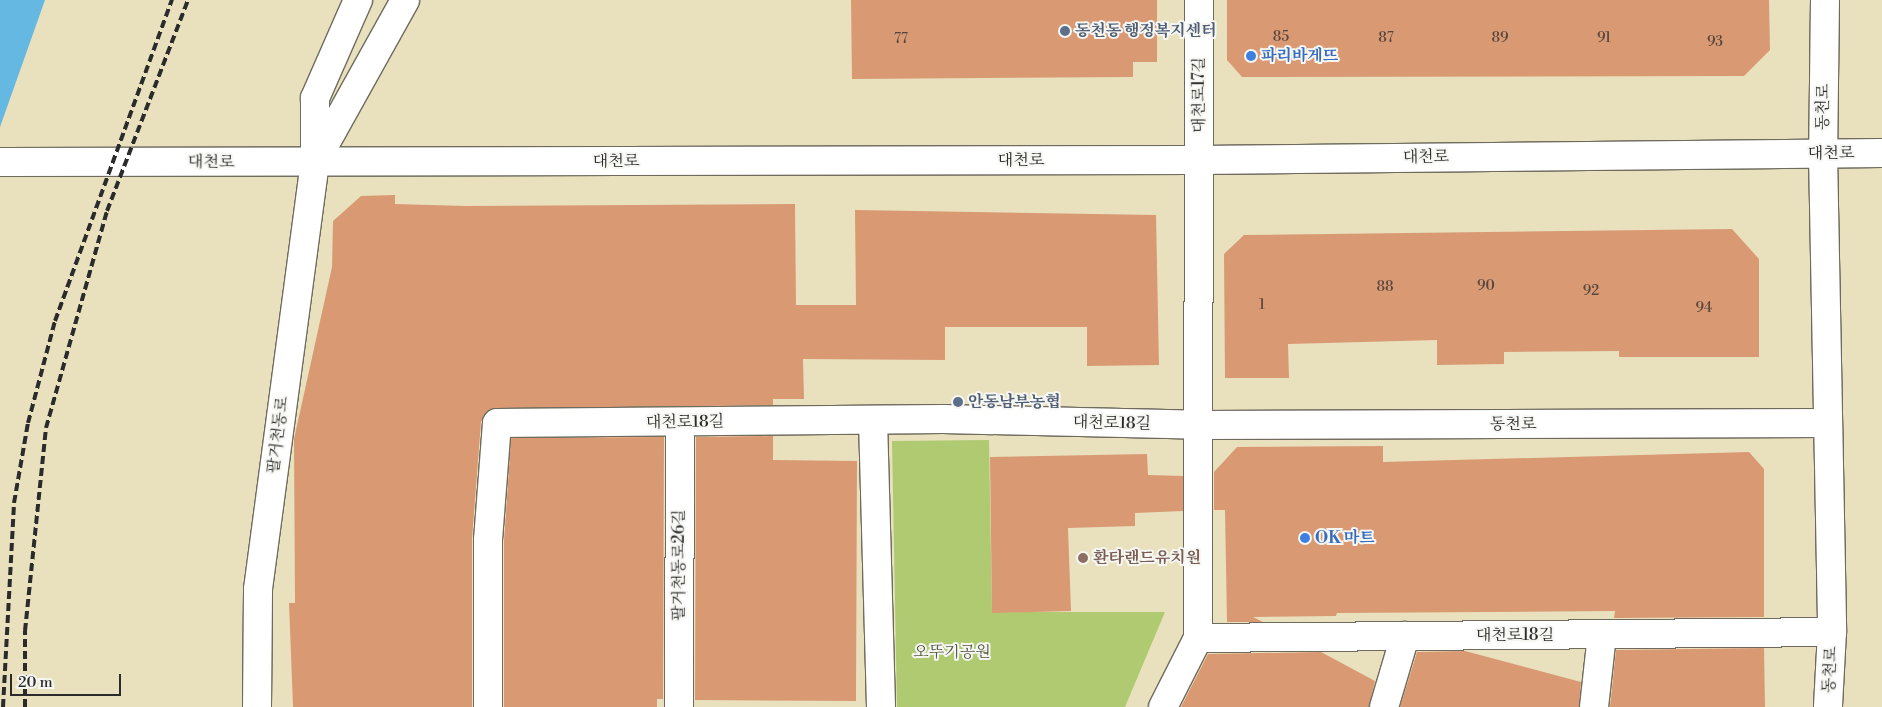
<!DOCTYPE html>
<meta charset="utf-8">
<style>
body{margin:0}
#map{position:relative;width:1882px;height:707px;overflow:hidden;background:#e9e1be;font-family:"Libre Bodoni","Noto Serif KR",serif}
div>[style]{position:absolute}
.green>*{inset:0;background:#afca70}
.water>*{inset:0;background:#65b8e1}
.building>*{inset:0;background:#d99973}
.roads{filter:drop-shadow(1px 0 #6e6b5e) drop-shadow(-1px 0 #6e6b5e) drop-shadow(0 1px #6e6b5e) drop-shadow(0 -1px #6e6b5e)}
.street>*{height:28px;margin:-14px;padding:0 14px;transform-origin:14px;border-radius:14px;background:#fff}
.secondary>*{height:28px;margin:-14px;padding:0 14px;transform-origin:14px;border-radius:14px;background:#fff}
.rail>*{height:4px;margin-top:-2px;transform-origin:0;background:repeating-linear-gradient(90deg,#2b2b2b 0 8px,transparent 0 12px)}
.dots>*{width:14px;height:14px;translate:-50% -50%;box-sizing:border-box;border:2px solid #f6f6f2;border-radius:50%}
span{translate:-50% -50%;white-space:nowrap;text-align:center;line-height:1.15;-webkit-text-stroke:4px #f6f6f2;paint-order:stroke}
.number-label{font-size:14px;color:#56463d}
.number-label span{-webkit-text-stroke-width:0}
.service-label{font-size:16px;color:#4e5e75;font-weight:700}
.left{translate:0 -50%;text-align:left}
.shop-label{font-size:16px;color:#366cbe;font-weight:700}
.street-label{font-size:16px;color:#2b2b2b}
.education-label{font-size:16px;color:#785e54;font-weight:700}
.park-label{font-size:16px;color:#535b40}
.scale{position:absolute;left:10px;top:674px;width:111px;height:22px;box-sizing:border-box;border:2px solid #2b2b2b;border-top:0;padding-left:6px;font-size:15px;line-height:18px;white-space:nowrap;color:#2b2b2b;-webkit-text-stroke:4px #f6f6f2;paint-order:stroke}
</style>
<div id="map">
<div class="green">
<div style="clip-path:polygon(989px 440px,992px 612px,1165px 612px,1125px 707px,897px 707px,892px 441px)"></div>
</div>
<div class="water">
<div style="clip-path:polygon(0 0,45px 0,0 127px)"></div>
</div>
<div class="building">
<div style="clip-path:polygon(851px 0,1157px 0,1157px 62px,1133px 62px,1133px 77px,852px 79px)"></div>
<div style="clip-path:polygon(1227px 0,1769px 0,1770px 50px,1744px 76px,1242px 77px,1227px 60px)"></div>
<div style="clip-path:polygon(395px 195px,395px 204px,466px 206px,795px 204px,796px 305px,856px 305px,855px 210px,1156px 215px,1159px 365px,1087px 366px,1087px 327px,945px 327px,945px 360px,803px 359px,804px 399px,773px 399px,773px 405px,490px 409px,481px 422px,472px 539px,472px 707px,293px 707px,289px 603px,295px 603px,294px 439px,332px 267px,333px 221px,361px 196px)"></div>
<div style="clip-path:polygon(1732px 229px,1759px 259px,1759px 357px,1619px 357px,1619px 351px,1504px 352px,1504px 364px,1437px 365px,1437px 340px,1288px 344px,1289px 378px,1225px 378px,1224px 254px,1244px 235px)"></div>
<div style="clip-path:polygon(773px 436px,773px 460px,857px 461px,856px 701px,695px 700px,696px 437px)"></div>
<div style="clip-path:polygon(664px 437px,663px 699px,657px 699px,657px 707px,504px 707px,504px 541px,511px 438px)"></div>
<div style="clip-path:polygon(1383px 446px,1383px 462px,1749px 452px,1764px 469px,1764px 617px,1614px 618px,1615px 611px,1337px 613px,1336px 616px,1253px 617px,1263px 622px,1227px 622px,1225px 510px,1214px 510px,1214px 472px,1237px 447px)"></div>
<div style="clip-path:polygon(1147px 454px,1148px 475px,1183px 476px,1183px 511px,1135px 513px,1135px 526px,1068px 528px,1071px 611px,992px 613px,990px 457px)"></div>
<div style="clip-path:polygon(1764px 648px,1765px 707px,1610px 707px,1616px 650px)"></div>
<div style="clip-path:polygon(1465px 651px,1581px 682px,1579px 707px,1400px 707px,1417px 652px)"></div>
<div style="clip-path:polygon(1321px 652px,1375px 681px,1369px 707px,1181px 707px,1208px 654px)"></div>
</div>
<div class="roads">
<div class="street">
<div style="left:873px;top:420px;width:287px;rotate:88.4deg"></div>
<div style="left:1198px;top:638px;width:634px;rotate:-0.54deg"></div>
<div style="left:488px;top:707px;width:167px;rotate:-90deg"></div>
<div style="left:488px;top:540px;width:117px;rotate:-85.6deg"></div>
<div style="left:497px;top:423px;width:446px;rotate:-0.5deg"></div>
<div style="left:943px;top:419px;width:257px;rotate:1.3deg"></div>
<div style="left:1200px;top:425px;width:626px;rotate:-0.18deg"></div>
<div style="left:679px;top:707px;width:284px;rotate:-89.8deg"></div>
<div style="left:1163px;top:707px;width:77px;rotate:-63.1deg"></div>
<div style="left:1198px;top:638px;width:638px;rotate:-89.91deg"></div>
<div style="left:1384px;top:707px;width:74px;rotate:-73.5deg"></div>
<div style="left:1594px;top:707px;width:72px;rotate:-83.7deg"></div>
</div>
<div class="secondary">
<div style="left:1825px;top:0;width:153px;rotate:90.7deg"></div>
<div style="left:1823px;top:153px;width:479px;rotate:88.9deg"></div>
<div style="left:1832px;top:632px;width:75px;rotate:93.1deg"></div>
<div style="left:0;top:162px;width:1199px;rotate:-0.1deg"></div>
<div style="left:1199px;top:160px;width:683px;rotate:-0.59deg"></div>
<div style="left:315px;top:162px;width:185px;rotate:-60.9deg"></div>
<div style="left:257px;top:707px;width:118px;rotate:-89.5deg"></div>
<div style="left:258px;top:589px;width:430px;rotate:-82.4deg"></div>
<div style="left:315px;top:163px;width:65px;rotate:-90deg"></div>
<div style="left:315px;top:98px;width:107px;rotate:-66.3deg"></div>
</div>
</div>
<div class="rail">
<div style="left:3px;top:707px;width:204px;rotate:-86.9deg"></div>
<div style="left:14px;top:503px;width:81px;rotate:-80.1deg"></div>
<div style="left:28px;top:423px;width:106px;rotate:-75.2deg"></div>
<div style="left:55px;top:321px;width:342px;rotate:-70deg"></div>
<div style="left:25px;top:707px;width:76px;rotate:-90deg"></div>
<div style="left:25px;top:631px;width:204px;rotate:-84.1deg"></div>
<div style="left:46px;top:428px;width:225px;rotate:-74.3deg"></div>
<div style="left:107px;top:211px;width:226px;rotate:-69deg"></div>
</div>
<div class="dots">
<div style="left:1065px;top:31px;background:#5c6f8a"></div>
<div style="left:1251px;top:56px;background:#3f7fe0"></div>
<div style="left:958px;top:402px;background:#5c6f8a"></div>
<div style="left:1305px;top:538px;background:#3f7fe0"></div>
<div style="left:1083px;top:558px;background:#8d6e63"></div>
</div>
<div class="number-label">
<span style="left:1281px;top:37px">85</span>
<span style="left:1386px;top:38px">87</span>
<span style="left:1500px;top:38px">89</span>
<span style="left:1604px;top:38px">91</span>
<span style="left:901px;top:39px">77</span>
<span style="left:1715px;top:42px">93</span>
<span style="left:1486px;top:286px">90</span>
<span style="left:1385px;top:287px">88</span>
<span style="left:1591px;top:291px">92</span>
<span style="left:1262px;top:305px">1</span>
<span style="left:1704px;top:308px">94</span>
</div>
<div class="service-label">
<span class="left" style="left:1075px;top:31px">동천동 행정복지센터</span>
<span class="left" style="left:968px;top:402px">안동남부농협</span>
</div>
<div class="shop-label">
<span class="left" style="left:1261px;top:56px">파리바게뜨</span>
<span class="left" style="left:1315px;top:538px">OK 마트</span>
</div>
<div class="street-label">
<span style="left:1199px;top:95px;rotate:-90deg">대천로17길</span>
<span style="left:1823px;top:107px;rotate:-89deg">동천로</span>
<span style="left:1831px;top:153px">대천로</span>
<span style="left:1426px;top:157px;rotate:-1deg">대천로</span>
<span style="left:1021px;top:160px">대천로</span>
<span style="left:616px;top:161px">대천로</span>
<span style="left:211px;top:162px;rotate:1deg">대천로</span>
<span style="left:685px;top:422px;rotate:-1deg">대천로18길</span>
<span style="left:1112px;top:423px;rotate:1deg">대천로18길</span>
<span style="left:1513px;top:424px">동천로</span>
<span style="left:278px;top:435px;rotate:-83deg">팔거천동로</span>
<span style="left:679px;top:565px;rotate:-90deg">팔거천동로26길</span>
<span style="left:1515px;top:635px">대천로18길</span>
<span style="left:1830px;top:670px;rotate:-87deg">동천로</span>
</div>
<div class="education-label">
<span class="left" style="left:1093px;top:558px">환타랜드유치원</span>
</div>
<div class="park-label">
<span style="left:952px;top:652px">오뚜기공원</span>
</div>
<div class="scale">20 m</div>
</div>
